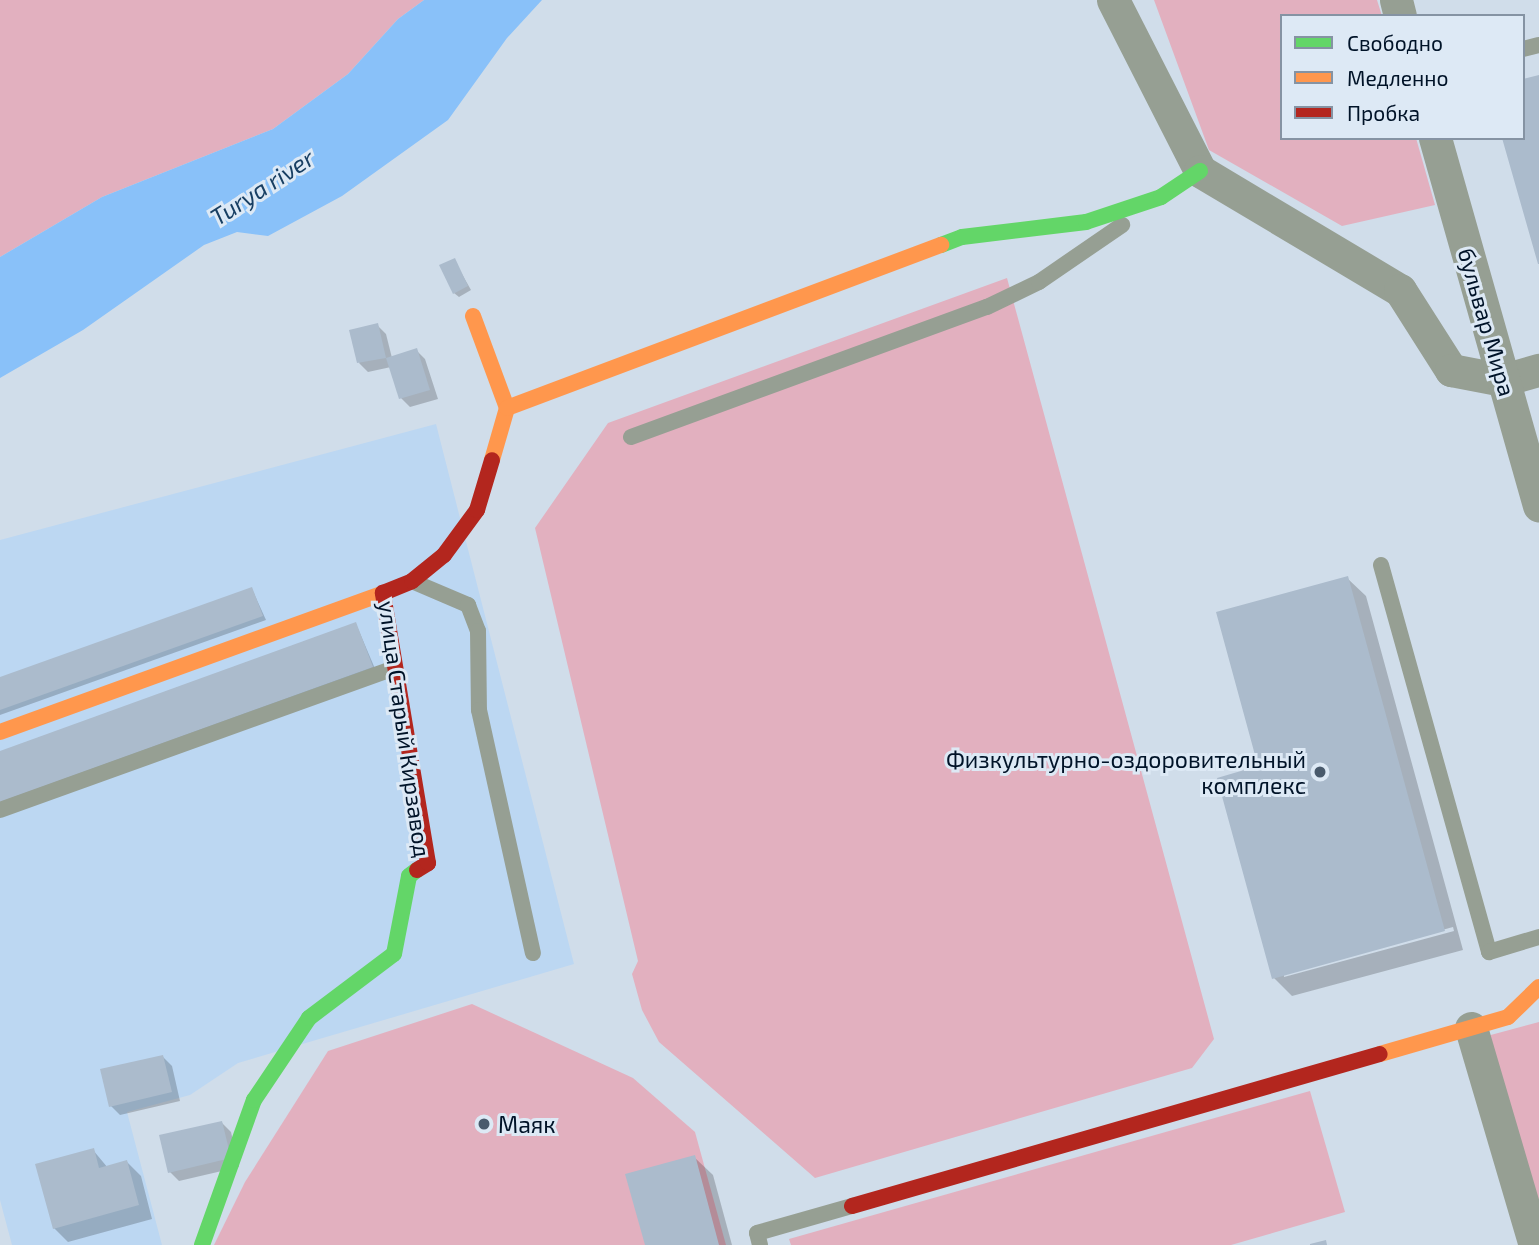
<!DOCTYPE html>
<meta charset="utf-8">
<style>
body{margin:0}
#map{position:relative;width:1539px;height:1245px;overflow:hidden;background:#d0ddea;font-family:"Exo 2",sans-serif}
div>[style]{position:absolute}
.built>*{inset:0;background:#bcd7f2}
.green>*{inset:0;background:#e2b0bf}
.water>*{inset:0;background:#89c1f9}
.shadow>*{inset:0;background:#0003}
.building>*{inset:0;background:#abbbcc}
.lane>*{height:16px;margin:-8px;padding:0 8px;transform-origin:8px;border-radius:8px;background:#969f93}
.street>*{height:33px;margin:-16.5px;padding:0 16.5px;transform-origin:16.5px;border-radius:16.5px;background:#969f93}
.fast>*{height:16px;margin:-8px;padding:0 8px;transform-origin:8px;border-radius:8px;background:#63d668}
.slow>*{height:16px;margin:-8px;padding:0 8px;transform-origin:8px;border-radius:8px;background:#ff974d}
.jam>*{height:16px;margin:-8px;padding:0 8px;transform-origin:8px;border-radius:8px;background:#b3261e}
.dots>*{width:19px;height:19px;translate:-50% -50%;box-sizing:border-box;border:4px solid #dde9f5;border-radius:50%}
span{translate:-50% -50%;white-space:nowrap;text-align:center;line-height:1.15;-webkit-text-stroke:6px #dde9f5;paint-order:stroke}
.street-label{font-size:23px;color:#001328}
.poi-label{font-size:23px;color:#001328}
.right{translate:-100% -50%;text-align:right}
.left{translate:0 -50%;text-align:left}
.water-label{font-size:24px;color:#183f63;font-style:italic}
.legend{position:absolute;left:1280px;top:14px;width:245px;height:126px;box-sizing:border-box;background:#dde9f5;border:2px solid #8593a3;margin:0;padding:9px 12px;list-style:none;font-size:21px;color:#001328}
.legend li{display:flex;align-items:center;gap:14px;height:35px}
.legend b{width:35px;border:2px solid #8593a3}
</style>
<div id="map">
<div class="built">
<div style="clip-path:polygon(436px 424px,574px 964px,238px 1063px,190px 1095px,127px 1112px,162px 1245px,12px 1245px,0 1200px,0 540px)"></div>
</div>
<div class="green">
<div style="clip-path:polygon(0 0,424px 0,398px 19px,348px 74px,273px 129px,102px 197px,0 257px)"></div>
<div style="clip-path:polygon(1154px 0,1377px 0,1382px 16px,1282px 16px,1282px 138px,1416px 138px,1435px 205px,1342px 226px,1209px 150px)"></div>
<div style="clip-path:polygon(1007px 278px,1214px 1039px,1192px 1068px,815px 1178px,659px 1042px,642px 1010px,632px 974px,638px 961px,535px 528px,608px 423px)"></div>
<div style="clip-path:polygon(472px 1004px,633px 1078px,695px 1132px,726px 1245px,214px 1245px,245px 1182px,328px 1051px)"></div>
<div style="clip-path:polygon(1539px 1022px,1539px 1210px,1487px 1036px)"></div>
<div style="clip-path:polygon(1310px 1091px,1345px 1212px,1231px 1245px,791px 1245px,789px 1239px)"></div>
</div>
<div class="water">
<div style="clip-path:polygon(424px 0,542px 0,507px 38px,448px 120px,342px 196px,268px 236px,237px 232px,204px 245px,83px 330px,0 378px,0 257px,102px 197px,273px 129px,348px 74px,398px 19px)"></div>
</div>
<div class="shadow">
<div style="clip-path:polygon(454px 260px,471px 290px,459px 297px,454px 293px)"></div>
<div style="clip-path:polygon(377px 325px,386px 334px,392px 358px,416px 350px,425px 359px,438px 399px,410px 407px,401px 398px,391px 367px,368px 372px,359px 363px)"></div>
<div style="clip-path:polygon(evenodd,1347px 578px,1366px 596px,1463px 950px,1292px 996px,1274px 978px,1260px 768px,1347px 578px,1453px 927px,1454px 931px,1284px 977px,1284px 974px,1453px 927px)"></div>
<div style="clip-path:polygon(252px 589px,266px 620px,0 715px,0 679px)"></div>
<div style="clip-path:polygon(356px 624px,376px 671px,0 807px,0 753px)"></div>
<div style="clip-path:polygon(163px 1057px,172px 1066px,180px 1101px,120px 1115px,111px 1106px)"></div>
<div style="clip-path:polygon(222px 1123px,231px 1132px,239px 1167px,179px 1181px,170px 1172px)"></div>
<div style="clip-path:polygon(93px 1150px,108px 1168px,127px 1162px,141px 1176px,152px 1219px,68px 1242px,54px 1228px)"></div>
<div style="clip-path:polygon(694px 1157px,713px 1175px,732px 1245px,647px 1245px)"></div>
</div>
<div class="building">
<div style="clip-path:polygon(1539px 75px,1539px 264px,1538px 264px,1502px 138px,1523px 138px,1523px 79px)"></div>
<div style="clip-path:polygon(455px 258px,468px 286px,453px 294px,439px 265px)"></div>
<div style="clip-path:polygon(378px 323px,386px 358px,357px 363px,349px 330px)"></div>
<div style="clip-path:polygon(417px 348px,430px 390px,399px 399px,386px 358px)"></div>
<div style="clip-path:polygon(1348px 576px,1445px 931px,1272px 979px,1217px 778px,1258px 766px,1216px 612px)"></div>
<div style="clip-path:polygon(252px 587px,263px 616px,0 710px,0 677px)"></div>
<div style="clip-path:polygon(356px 622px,373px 667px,0 802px,0 751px)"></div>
<div style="clip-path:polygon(163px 1055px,172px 1092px,109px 1107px,100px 1069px)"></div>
<div style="clip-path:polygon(222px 1121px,231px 1158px,168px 1173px,159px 1135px)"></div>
<div style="clip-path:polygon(94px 1148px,99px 1168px,127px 1160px,139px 1205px,53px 1229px,35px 1164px)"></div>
<div style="clip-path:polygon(695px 1155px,719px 1245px,645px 1245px,625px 1174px)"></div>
<div style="clip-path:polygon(1326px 1240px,1327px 1245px,1310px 1245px,1310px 1244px)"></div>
</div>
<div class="lane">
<div style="left:1523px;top:49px;width:16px;rotate:-14deg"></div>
<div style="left:631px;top:437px;width:379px;rotate:-20.1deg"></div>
<div style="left:987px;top:307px;width:58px;rotate:-25.7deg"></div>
<div style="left:1039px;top:282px;width:101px;rotate:-34.5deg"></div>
<div style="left:1381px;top:565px;width:402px;rotate:74.4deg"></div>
<div style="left:1489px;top:952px;width:52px;rotate:-16.7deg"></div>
<div style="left:414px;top:582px;width:59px;rotate:23.1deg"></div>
<div style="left:468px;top:605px;width:28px;rotate:69deg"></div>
<div style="left:478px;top:631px;width:79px;rotate:89.3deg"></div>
<div style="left:479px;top:710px;width:249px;rotate:77.5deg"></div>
<div style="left:0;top:810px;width:420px;rotate:-19.8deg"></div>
<div style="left:760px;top:1245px;width:12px;rotate:-104deg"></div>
<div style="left:757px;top:1233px;width:99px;rotate:-15.9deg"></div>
</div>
<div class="street">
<div style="left:1113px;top:0;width:192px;rotate:63deg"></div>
<div style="left:1200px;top:171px;width:233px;rotate:30.8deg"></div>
<div style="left:1400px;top:290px;width:95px;rotate:57.5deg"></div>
<div style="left:1451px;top:370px;width:53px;rotate:10.9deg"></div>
<div style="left:1503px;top:380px;width:37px;rotate:-16deg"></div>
<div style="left:1396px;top:0;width:16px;rotate:76deg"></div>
<div style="left:1435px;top:138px;width:382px;rotate:74.2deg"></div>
<div style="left:1471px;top:1028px;width:226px;rotate:73.6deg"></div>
</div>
<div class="fast">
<div style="left:941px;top:245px;width:22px;rotate:-21deg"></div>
<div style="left:962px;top:237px;width:125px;rotate:-6.9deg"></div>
<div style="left:1086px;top:222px;width:79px;rotate:-18.4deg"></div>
<div style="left:1161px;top:197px;width:47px;rotate:-33.7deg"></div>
<div style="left:202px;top:1245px;width:154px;rotate:-70.3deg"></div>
<div style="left:254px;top:1100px;width:99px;rotate:-56.1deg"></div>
<div style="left:309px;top:1018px;width:106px;rotate:-37deg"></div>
<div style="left:394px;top:954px;width:79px;rotate:-79.1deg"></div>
<div style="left:409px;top:876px;width:10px;rotate:-37deg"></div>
</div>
<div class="slow">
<div style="left:473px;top:316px;width:98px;rotate:69.7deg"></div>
<div style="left:507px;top:408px;width:54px;rotate:106.1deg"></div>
<div style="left:507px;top:408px;width:464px;rotate:-20.6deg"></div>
<div style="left:0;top:732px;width:407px;rotate:-19.9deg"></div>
<div style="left:1380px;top:1054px;width:133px;rotate:-16.1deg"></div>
<div style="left:1508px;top:1017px;width:43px;rotate:-44.1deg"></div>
</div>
<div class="jam">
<div style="left:417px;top:870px;width:13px;rotate:-32deg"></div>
<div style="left:428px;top:863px;width:274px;rotate:-99.5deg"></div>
<div style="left:383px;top:593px;width:31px;rotate:-22deg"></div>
<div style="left:412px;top:581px;width:41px;rotate:-39.1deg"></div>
<div style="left:444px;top:555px;width:56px;rotate:-53.7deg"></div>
<div style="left:477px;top:510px;width:52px;rotate:-73.3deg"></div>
<div style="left:852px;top:1206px;width:549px;rotate:-16.06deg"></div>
</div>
<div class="dots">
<div style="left:1320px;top:772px;background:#495a6c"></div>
<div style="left:484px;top:1124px;background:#495a6c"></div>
</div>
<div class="street-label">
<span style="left:1487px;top:322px;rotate:74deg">бульвар Мира</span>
<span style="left:405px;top:729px;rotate:82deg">улица Старый Кирзавод</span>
</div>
<div class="poi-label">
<span class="right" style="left:1306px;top:772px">Физкультурно-оздоровительный<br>комплекс</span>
<span class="left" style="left:498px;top:1124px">Маяк</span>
</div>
<div class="water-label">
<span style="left:262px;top:187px;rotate:-33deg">Turya river</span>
</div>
<ul class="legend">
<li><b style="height:9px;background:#63d668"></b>Свободно</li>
<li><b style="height:9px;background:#ff974d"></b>Медленно</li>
<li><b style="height:9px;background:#b3261e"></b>Пробка</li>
</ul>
</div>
